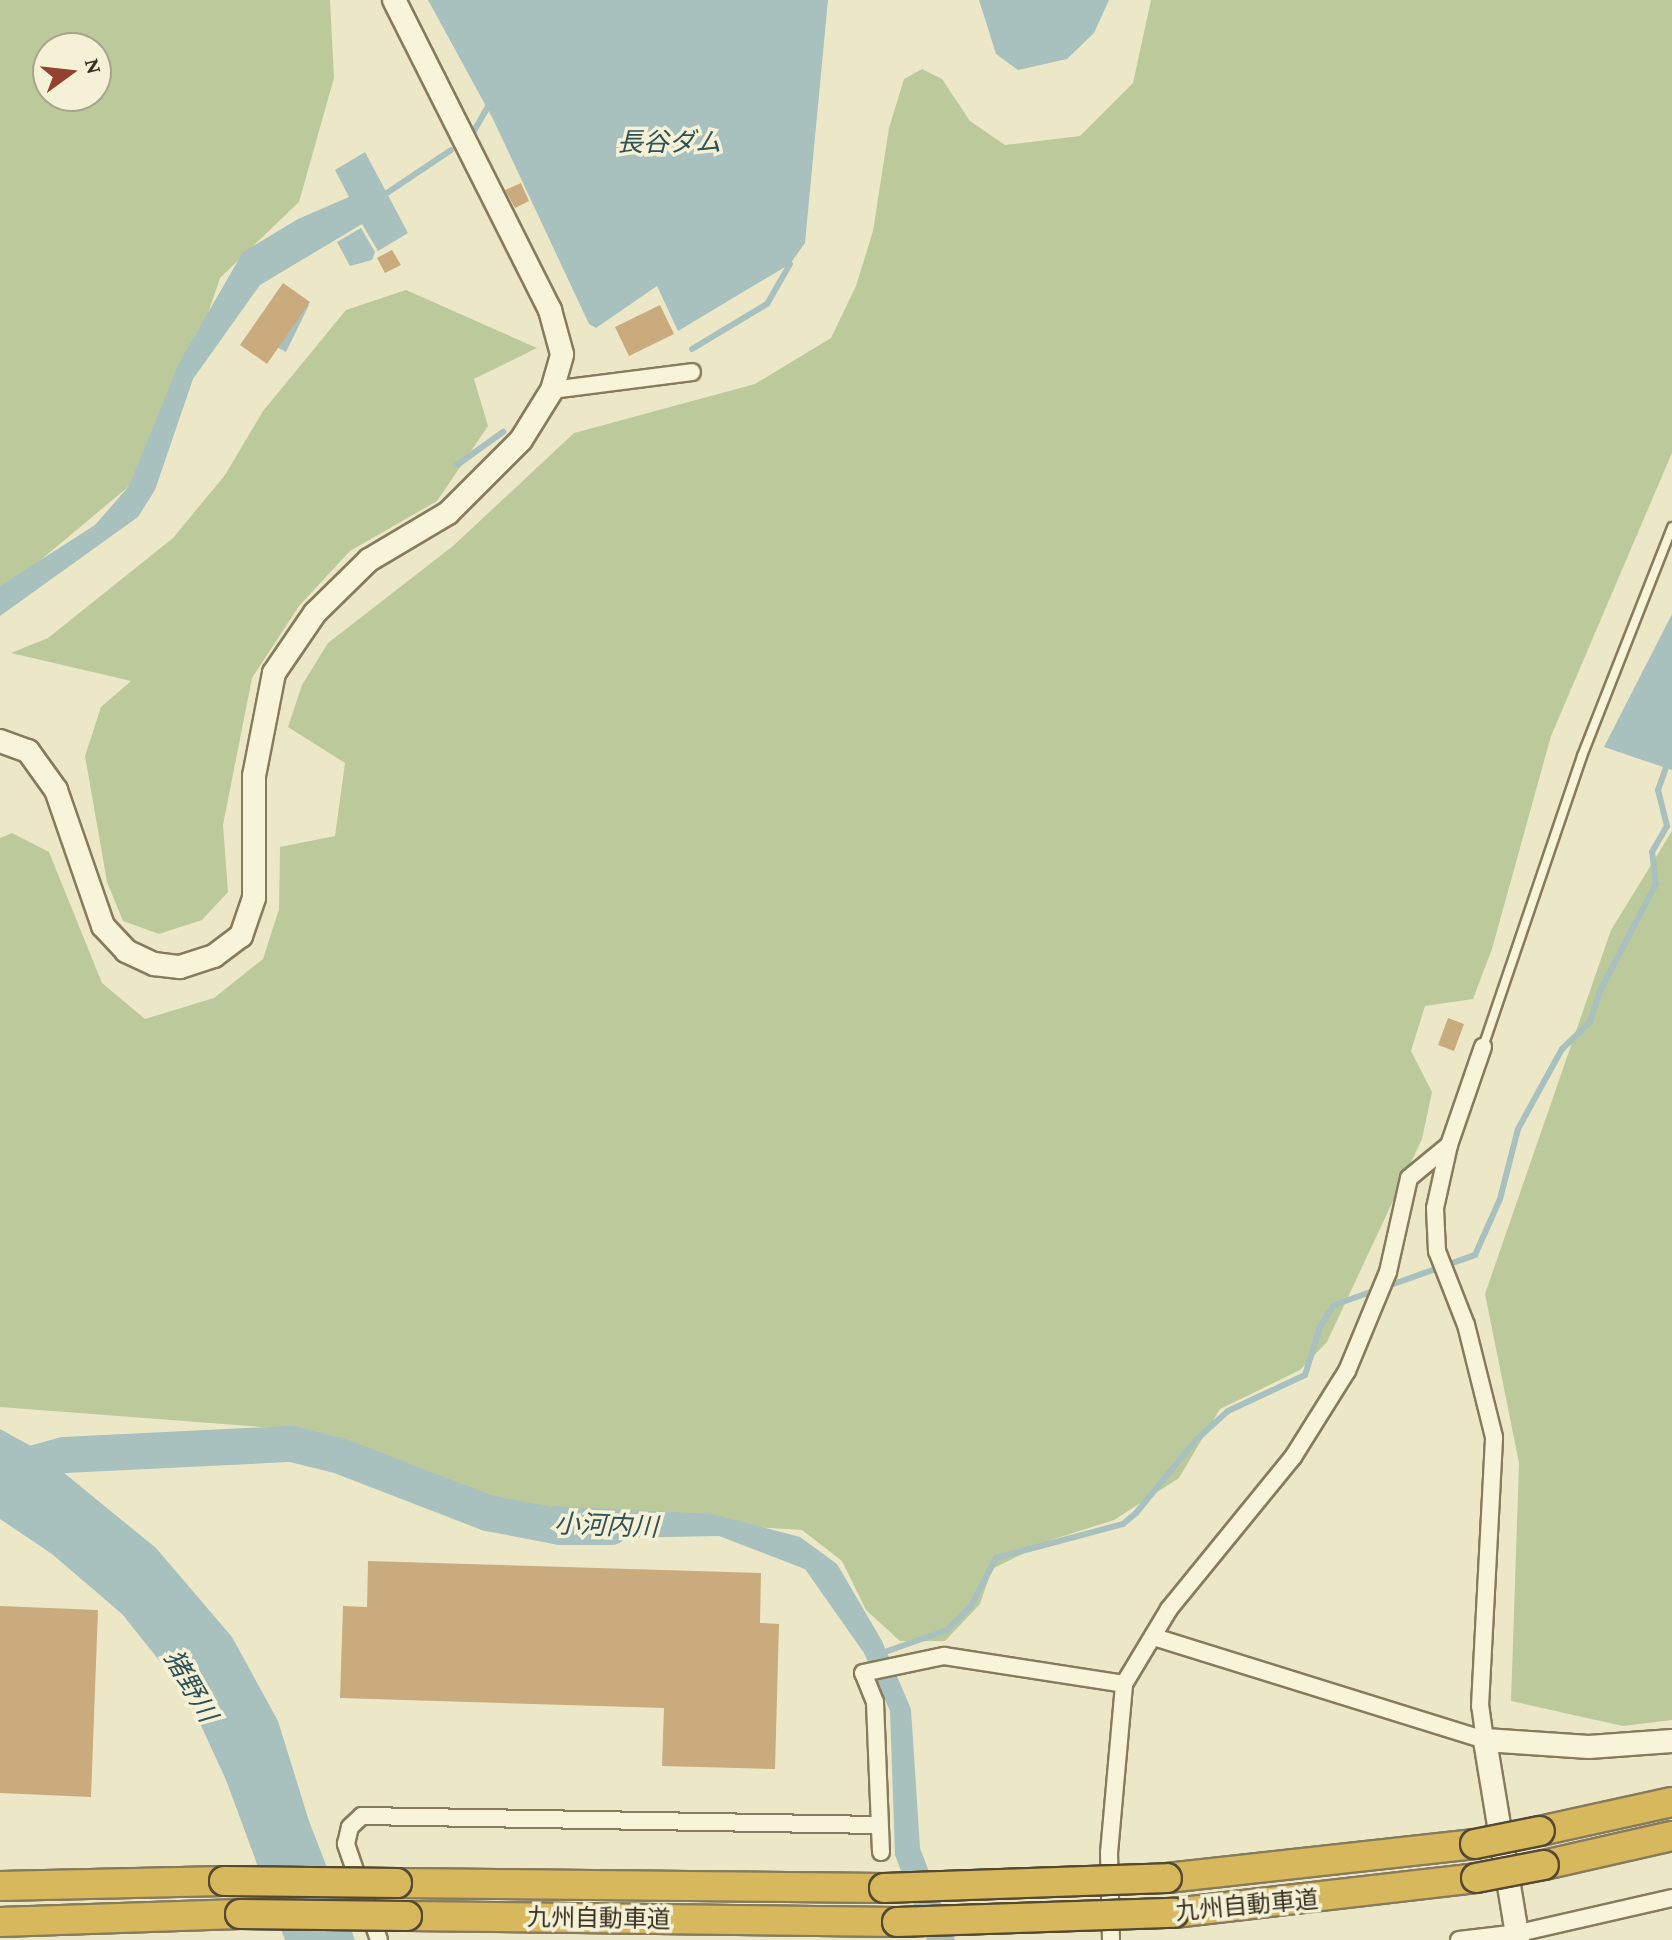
<!DOCTYPE html>
<meta charset="utf-8">
<style>
body{margin:0}
#map{position:relative;width:1672px;height:1940px;overflow:hidden;background:#ece8c7;font-family:"Crimson Pro","Noto Sans JP",serif}
div>[style]{position:absolute}
.green>*{inset:0;background:#bcca9b}
.water>*{inset:0;background:#a8c0be}
.stream>*{height:6px;margin:-3px;padding:0 3px;transform-origin:3px;border-radius:3px;background:#a8c0be}
.river>*{height:36px;margin:-18px;padding:0 18px;transform-origin:18px;border-radius:18px;background:#a8c0be}
.building>*{inset:0;background:#c9ab7e}
.roads{filter:drop-shadow(2px 0 #877b5d) drop-shadow(-2px 0 #877b5d) drop-shadow(0 2px #877b5d) drop-shadow(0 -2px #877b5d)}
.lane>*{height:8px;margin:-4px;padding:0 4px;transform-origin:4px;border-radius:4px;background:#f7f4da}
.street>*{height:16px;margin:-8px;padding:0 8px;transform-origin:8px;border-radius:8px;background:#f7f4da}
.secondary>*{height:22px;margin:-11px;padding:0 11px;transform-origin:11px;border-radius:11px;background:#f7f4da}
.highway>*{height:28px;margin:-14px;padding:0 14px;transform-origin:14px;border-radius:14px;background:#d7b85c}
.bridges{filter:drop-shadow(2px 0 #554931) drop-shadow(-2px 0 #554931) drop-shadow(0 2px #554931) drop-shadow(0 -2px #554931)}
.highway-bridge>*{height:28px;margin:-14px;padding:0 14px;transform-origin:14px;border-radius:14px;background:#d7b85c}
span{translate:-50% -50%;white-space:nowrap;text-align:center;line-height:1.15;-webkit-text-stroke:7px #f4f1d6;paint-order:stroke}
.street-label{font-size:24px;color:#383020}
.water-label{font-size:26px;color:#305257;font-style:italic}
.north{position:absolute;left:32px;top:32px;width:80px;height:80px;box-sizing:border-box;background:#f4f1d6;border:2px solid #a9a48d;border-radius:50%;rotate:75deg;font-size:22px;font-weight:700;line-height:32px;text-align:center;color:#383020}
.north::after{content:'';display:block;margin:auto;width:28px;height:36px;background:#944230;clip-path:polygon(50% 0,100% 100%,50% 72%,0 100%)}
</style>
<div id="map">
<div class="green">
<div style="clip-path:polygon(evenodd,0 0,330px 0,334px 78px,299px 202px,220px 278px,158px 462px,0 594px,0 0,48px 48px,96px 48px,96px 96px,48px 96px,48px 48px)"></div>
<div style="clip-path:polygon(1151px 0,1672px 0,1672px 453px,1551px 736px,1492px 949px,1473px 999px,1425px 1006px,1411px 1051px,1432px 1092px,1422px 1139px,1327px 1342px,1300px 1370px,1220px 1409px,1179px 1478px,1114px 1520px,1051px 1540px,992px 1569px,980px 1604px,945px 1641px,900px 1641px,866px 1610px,842px 1561px,802px 1530px,559px 1515px,448px 1484px,386px 1455px,301px 1430px,0 1407px,0 838px,12px 833px,49px 852px,102px 983px,145px 1019px,214px 998px,263px 959px,279px 909px,280px 847px,335px 836px,345px 763px,288px 727px,302px 685px,328px 643px,453px 546px,574px 433px,755px 384px,831px 338px,856px 286px,873px 231px,889px 128px,904px 79px,922px 69px,942px 79px,970px 121px,1005px 145px,1080px 136px,1133px 83px)"></div>
<div style="clip-path:polygon(406px 290px,537px 348px,474px 379px,488px 426px,437px 501px,350px 551px,299px 606px,252px 678px,223px 825px,228px 892px,202px 920px,159px 934px,123px 921px,107px 882px,85px 756px,101px 707px,131px 681px,11px 653px,48px 638px,173px 538px,225px 475px,263px 411px,346px 310px)"></div>
<div style="clip-path:polygon(1672px 831px,1672px 1720px,1623px 1726px,1511px 1701px,1519px 1463px,1485px 1294px,1611px 930px)"></div>
</div>
<div class="water">
<div style="clip-path:polygon(428px 0,828px 0,805px 243px,790px 264px,678px 331px,657px 286px,596px 328px,589px 324px,493px 119px)"></div>
<div style="clip-path:polygon(979px 0,1109px 0,1094px 33px,1067px 59px,1018px 70px,996px 54px)"></div>
<div style="clip-path:polygon(365px 152px,408px 233px,378px 251px,362px 224px,260px 285px,193px 379px,155px 490px,138px 517px,0 616px,0 586px,95px 525px,129px 486px,179px 363px,243px 252px,298px 219px,349px 197px,335px 170px)"></div>
<div style="clip-path:polygon(361px 228px,375px 252px,372px 260px,350px 266px,337px 242px)"></div>
<div style="clip-path:polygon(287px 293px,309px 305px,286px 352px,263px 340px)"></div>
<div style="clip-path:polygon(1672px 614px,1672px 770px,1604px 747px)"></div>
<div style="clip-path:polygon(0 1429px,31px 1446px,156px 1548px,232px 1637px,278px 1721px,309px 1821px,355px 1940px,285px 1940px,226px 1780px,187px 1695px,122px 1614px,52px 1554px,0 1519px)"></div>
<div style="clip-path:polygon(553px 1506px,712px 1514px,800px 1537px,837px 1564px,882px 1641px,911px 1709px,920px 1848px,955px 1940px,927px 1940px,895px 1855px,890px 1711px,864px 1653px,805px 1569px,719px 1536px,567px 1539px)"></div>
</div>
<div class="stream">
<div style="left:470px;top:138px;width:40px;rotate:-60.3deg"></div>
<div style="left:381px;top:197px;width:84px;rotate:-33.9deg"></div>
<div style="left:692px;top:349px;width:87px;rotate:-31deg"></div>
<div style="left:767px;top:304px;width:46px;rotate:-60.1deg"></div>
<div style="left:457px;top:465px;width:57px;rotate:-35.7deg"></div>
<div style="left:882px;top:1653px;width:69px;rotate:-19.5deg"></div>
<div style="left:947px;top:1630px;width:34px;rotate:-45deg"></div>
<div style="left:971px;top:1606px;width:54px;rotate:-62.5deg"></div>
<div style="left:996px;top:1558px;width:131px;rotate:-15deg"></div>
<div style="left:1123px;top:1524px;width:17px;rotate:-40deg"></div>
<div style="left:1136px;top:1513px;width:94px;rotate:-50.6deg"></div>
<div style="left:1196px;top:1440px;width:43px;rotate:-42.2deg"></div>
<div style="left:1228px;top:1411px;width:85px;rotate:-25.1deg"></div>
<div style="left:1305px;top:1375px;width:50px;rotate:-72.6deg"></div>
<div style="left:1320px;top:1327px;width:26px;rotate:-58deg"></div>
<div style="left:1334px;top:1305px;width:150px;rotate:-19.5deg"></div>
<div style="left:1475px;top:1255px;width:61px;rotate:-65.9deg"></div>
<div style="left:1500px;top:1199px;width:72px;rotate:-75.6deg"></div>
<div style="left:1518px;top:1129px;width:91px;rotate:-61.2deg"></div>
<div style="left:1562px;top:1049px;width:39px;rotate:-44deg"></div>
<div style="left:1590px;top:1022px;width:35px;rotate:-72deg"></div>
<div style="left:1601px;top:989px;width:119px;rotate:-62.4deg"></div>
<div style="left:1656px;top:884px;width:32px;rotate:-97deg"></div>
<div style="left:1652px;top:852px;width:30px;rotate:-60deg"></div>
<div style="left:1667px;top:826px;width:37px;rotate:-104deg"></div>
<div style="left:1658px;top:790px;width:41px;rotate:-70.3deg"></div>
</div>
<div class="river">
<div style="left:0;top:1473px;width:66px;rotate:-15.7deg"></div>
<div style="left:64px;top:1455px;width:228px;rotate:-2.8deg"></div>
<div style="left:292px;top:1444px;width:49px;rotate:14deg"></div>
<div style="left:340px;top:1456px;width:159px;rotate:21.1deg"></div>
<div style="left:488px;top:1513px;width:74px;rotate:10.9deg"></div>
<div style="left:561px;top:1527px;width:50px"></div>
</div>
<div class="building">
<div style="clip-path:polygon(521px 183px,529px 201px,515px 208px,505px 190px)"></div>
<div style="clip-path:polygon(392px 250px,401px 265px,385px 273px,377px 258px)"></div>
<div style="clip-path:polygon(283px 283px,310px 302px,267px 364px,240px 345px)"></div>
<div style="clip-path:polygon(660px 305px,674px 334px,629px 356px,615px 327px)"></div>
<div style="clip-path:polygon(1448px 1018px,1464px 1024px,1454px 1051px,1438px 1045px)"></div>
<div style="clip-path:polygon(368px 1561px,761px 1573px,760px 1623px,779px 1624px,775px 1769px,662px 1766px,664px 1708px,340px 1698px,343px 1606px,367px 1607px)"></div>
<div style="clip-path:polygon(0 1606px,98px 1610px,91px 1797px,0 1793px)"></div>
</div>
<div class="roads">
<div class="lane">
<div style="left:1483px;top:1047px;width:307px;rotate:-71.2deg"></div>
<div style="left:1582px;top:756px;width:246px;rotate:-68.5deg"></div>
</div>
<div class="street">
<div style="left:552px;top:390px;width:141px;rotate:-7.3deg"></div>
<div style="left:1154px;top:1637px;width:347px;rotate:17.3deg"></div>
<div style="left:1485px;top:1740px;width:34px;rotate:-98deg"></div>
<div style="left:1480px;top:1706px;width:269px;rotate:-87deg"></div>
<div style="left:1494px;top:1437px;width:115px;rotate:-104deg"></div>
<div style="left:1466px;top:1325px;width:79px;rotate:-111.4deg"></div>
<div style="left:1437px;top:1251px;width:43px;rotate:-92.7deg"></div>
<div style="left:1435px;top:1208px;width:65px;rotate:-77.5deg"></div>
<div style="left:1449px;top:1145px;width:104px;rotate:-70.9deg"></div>
<div style="left:881px;top:1852px;width:150px;rotate:-92.3deg"></div>
<div style="left:875px;top:1702px;width:31px;rotate:-112deg"></div>
<div style="left:863px;top:1673px;width:83px;rotate:-11.9deg"></div>
<div style="left:944px;top:1656px;width:182px;rotate:8.8deg"></div>
<div style="left:379px;top:1940px;width:102px;rotate:-109deg"></div>
<div style="left:346px;top:1844px;width:17px;rotate:-77deg"></div>
<div style="left:350px;top:1827px;width:16px;rotate:-43deg"></div>
<div style="left:362px;top:1816px;width:515px;rotate:1deg"></div>
<div style="left:1111px;top:1940px;width:87px;rotate:-91.3deg"></div>
<div style="left:1109px;top:1853px;width:170px;rotate:-84.9deg"></div>
<div style="left:1124px;top:1684px;width:87px;rotate:-59deg"></div>
<div style="left:1169px;top:1609px;width:196px;rotate:-50.8deg"></div>
<div style="left:1293px;top:1457px;width:102px;rotate:-57.9deg"></div>
<div style="left:1347px;top:1371px;width:107px;rotate:-67.5deg"></div>
<div style="left:1388px;top:1272px;width:96px;rotate:-77.4deg"></div>
<div style="left:1409px;top:1178px;width:52px;rotate:-39.5deg"></div>
<div style="left:1459px;top:1940px;width:60px;rotate:-6.7deg"></div>
<div style="left:1519px;top:1933px;width:157px;rotate:-12.9deg"></div>
</div>
<div class="secondary">
<div style="left:0;top:741px;width:30px;rotate:20deg"></div>
<div style="left:28px;top:751px;width:48px;rotate:54.3deg"></div>
<div style="left:56px;top:790px;width:144px;rotate:70.9deg"></div>
<div style="left:103px;top:926px;width:34px;rotate:47deg"></div>
<div style="left:126px;top:951px;width:31px;rotate:25deg"></div>
<div style="left:154px;top:964px;width:26px;rotate:7deg"></div>
<div style="left:180px;top:967px;width:36px;rotate:-18deg"></div>
<div style="left:214px;top:956px;width:34px;rotate:-37deg"></div>
<div style="left:241px;top:936px;width:40px;rotate:-71.1deg"></div>
<div style="left:254px;top:898px;width:122px;rotate:-90deg"></div>
<div style="left:254px;top:776px;width:105px;rotate:-79deg"></div>
<div style="left:274px;top:673px;width:73px;rotate:-55.7deg"></div>
<div style="left:315px;top:613px;width:76px;rotate:-44.5deg"></div>
<div style="left:369px;top:560px;width:92px;rotate:-30.7deg"></div>
<div style="left:448px;top:513px;width:103px;rotate:-45deg"></div>
<div style="left:521px;top:440px;width:59px;rotate:-58.2deg"></div>
<div style="left:552px;top:390px;width:37px;rotate:-74deg"></div>
<div style="left:562px;top:354px;width:46px;rotate:-105.3deg"></div>
<div style="left:550px;top:310px;width:347px;rotate:-116.7deg"></div>
<div style="left:1518px;top:1940px;width:203px;rotate:-99.4deg"></div>
<div style="left:1485px;top:1740px;width:104px;rotate:3.9deg"></div>
<div style="left:1589px;top:1747px;width:83px;rotate:-4.1deg"></div>
</div>
<div class="highway">
<div style="left:1540px;top:1831px;width:135px;rotate:-12.4deg"></div>
<div style="left:1544px;top:1865px;width:131px;rotate:-12.8deg"></div>
<div style="left:1167px;top:1878px;width:310px;rotate:-6.3deg"></div>
<div style="left:397px;top:1883px;width:487px;rotate:0.6deg"></div>
<div style="left:0;top:1886px;width:224px;rotate:-1.3deg"></div>
<div style="left:1174px;top:1913px;width:304px;rotate:-6.6deg"></div>
<div style="left:407px;top:1916px;width:490px;rotate:0.7deg"></div>
<div style="left:0;top:1922px;width:240px;rotate:-1.9deg"></div>
</div>
</div>
<div class="bridges">
<div class="highway-bridge">
<div style="left:1475px;top:1844px;width:66px;rotate:-11.3deg"></div>
<div style="left:1476px;top:1878px;width:69px;rotate:-10.8deg"></div>
<div style="left:224px;top:1881px;width:173px;rotate:0.7deg"></div>
<div style="left:884px;top:1888px;width:283px;rotate:-2deg"></div>
<div style="left:240px;top:1914px;width:167px;rotate:0.7deg"></div>
<div style="left:897px;top:1922px;width:277px;rotate:-1.9deg"></div>
</div>
</div>
<div class="street-label">
<span style="left:1247px;top:1905px;rotate:-5deg">九州自動車道</span>
<span style="left:599px;top:1918px;rotate:1deg">九州自動車道</span>
</div>
<div class="water-label">
<span style="left:669px;top:143px">長谷ダム</span>
<span style="left:606px;top:1526px;rotate:2deg">小河内川</span>
<span style="left:190px;top:1686px;rotate:60deg">猪野川</span>
</div>
<div class="north">N</div>
</div>
